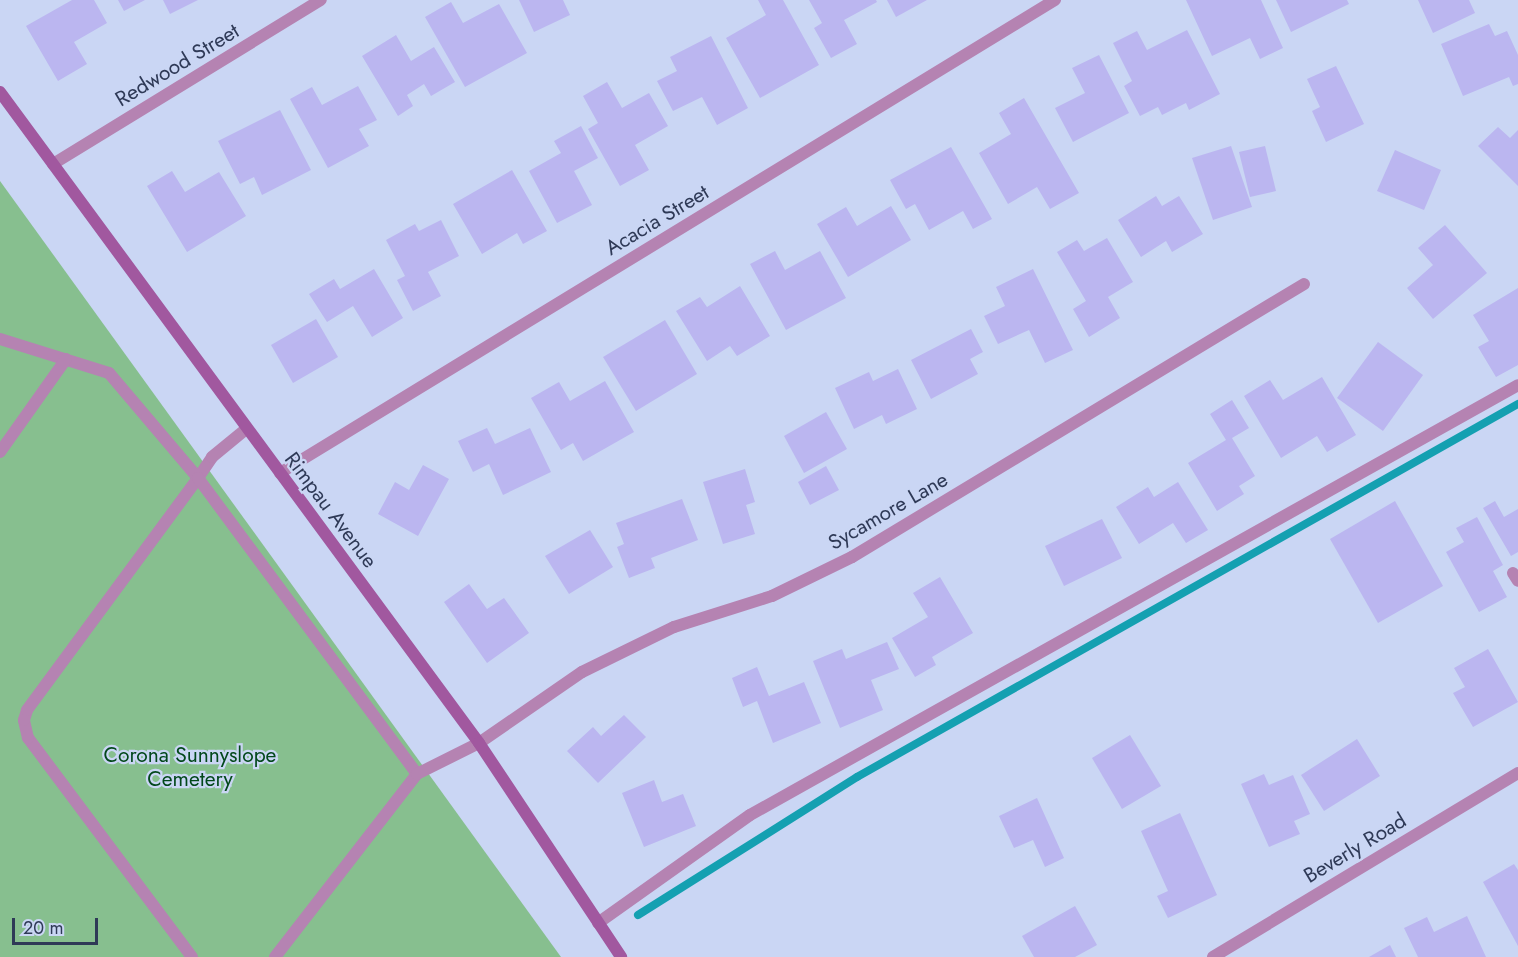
<!DOCTYPE html>
<style>
body{margin:0}
#map{position:relative;width:1518px;height:957px;overflow:hidden;background:#cad6f4;font-family:Jost,sans-serif}
div>[style]{position:absolute}
.green>*{inset:0;background:#87bf8f}
.stream>*{height:8px;margin:-4px;padding:0 4px;transform-origin:4px;border-radius:4px;background:#14a0b1}
.building>*{inset:0;background:#bbb6f0}
.lane>*{height:12px;margin:-6px;padding:0 6px;transform-origin:6px;border-radius:6px;background:#b583b2}
.street>*{height:12px;margin:-6px;padding:0 6px;transform-origin:6px;border-radius:6px;background:#b583b2}
.secondary>*{height:12px;margin:-6px;padding:0 6px;transform-origin:6px;border-radius:6px;background:#a1589f}
span{translate:-50% -50%;white-space:nowrap;text-align:center;line-height:1.15;-webkit-text-stroke:4.5px #cad6f4;paint-order:stroke}
.street-label{font-size:21px;color:#2f3a57}
.park-label{font-size:21px;color:#02481a}
.scale{position:absolute;left:12px;top:918px;width:86px;height:27px;box-sizing:border-box;border:3px solid #2f3a57;border-top:0;padding-left:8px;font-size:18px;line-height:21px;white-space:nowrap;color:#2f3a57;-webkit-text-stroke:4px #cad6f4;paint-order:stroke}
</style>
<div id="map">
<div class="green">
<div style="clip-path:polygon(0 181px,561px 957px,0 957px)"></div>
</div>
<div class="stream">
<div style="left:638px;top:915px;width:259px;rotate:-32.2deg"></div>
<div style="left:857px;top:777px;width:759px;rotate:-29.44deg"></div>
</div>
<div class="building">
<div style="clip-path:polygon(72px 0,94px 0,107px 23px,74px 42px,87px 64px,58px 81px,26px 26px)"></div>
<div style="clip-path:polygon(118px 0,145px 0,124px 11px)"></div>
<div style="clip-path:polygon(163px 0,198px 0,170px 14px)"></div>
<div style="clip-path:polygon(519px 0,563px 0,570px 15px,534px 32px)"></div>
<div style="clip-path:polygon(758px 0,783px 0,819px 65px,760px 98px,726px 38px,766px 15px)"></div>
<div style="clip-path:polygon(809px 0,876px 0,877px 2px,844px 20px,857px 44px,831px 58px,814px 28px,822px 23px)"></div>
<div style="clip-path:polygon(887px 0,927px 0,896px 17px)"></div>
<div style="clip-path:polygon(1186px 0,1261px 0,1283px 48px,1260px 59px,1250px 38px,1212px 56px)"></div>
<div style="clip-path:polygon(1276px 0,1347px 0,1349px 4px,1291px 32px)"></div>
<div style="clip-path:polygon(1418px 0,1469px 0,1475px 13px,1433px 33px)"></div>
<div style="clip-path:polygon(451px 2px,463px 23px,499px 4px,527px 53px,465px 87px,425px 17px)"></div>
<div style="clip-path:polygon(1489px 24px,1495px 36px,1507px 31px,1518px 55px,1518px 84px,1513px 86px,1509px 77px,1463px 96px,1441px 44px)"></div>
<div style="clip-path:polygon(1187px 30px,1220px 94px,1189px 110px,1186px 103px,1162px 115px,1158px 107px,1140px 116px,1124px 86px,1132px 81px,1113px 43px,1137px 31px,1147px 50px)"></div>
<div style="clip-path:polygon(396px 35px,411px 61px,434px 47px,455px 82px,431px 96px,424px 84px,407px 95px,413px 106px,398px 116px,362px 56px)"></div>
<div style="clip-path:polygon(711px 36px,748px 108px,717px 125px,702px 97px,673px 111px,657px 81px,677px 71px,670px 57px)"></div>
<div style="clip-path:polygon(1099px 55px,1129px 113px,1073px 142px,1055px 108px,1085px 93px,1072px 68px)"></div>
<div style="clip-path:polygon(1336px 66px,1364px 124px,1326px 142px,1312px 111px,1320px 107px,1307px 79px)"></div>
<div style="clip-path:polygon(607px 82px,622px 108px,649px 93px,668px 126px,635px 145px,649px 170px,620px 186px,588px 129px,598px 123px,583px 96px)"></div>
<div style="clip-path:polygon(358px 86px,377px 120px,359px 129px,369px 146px,328px 168px,290px 99px,312px 87px,322px 105px)"></div>
<div style="clip-path:polygon(1024px 98px,1079px 193px,1050px 209px,1037px 187px,1008px 204px,979px 153px,1011px 134px,999px 113px)"></div>
<div style="clip-path:polygon(280px 110px,311px 170px,262px 195px,254px 177px,240px 184px,218px 141px)"></div>
<div style="clip-path:polygon(581px 126px,598px 158px,574px 171px,592px 205px,557px 223px,529px 171px,561px 153px,554px 141px)"></div>
<div style="clip-path:polygon(1498px 127px,1510px 138px,1518px 130px,1518px 186px,1478px 146px)"></div>
<div style="clip-path:polygon(1231px 146px,1252px 207px,1213px 220px,1192px 158px)"></div>
<div style="clip-path:polygon(1265px 146px,1276px 191px,1250px 197px,1239px 152px)"></div>
<div style="clip-path:polygon(951px 147px,992px 219px,973px 229px,963px 211px,929px 230px,915px 204px,906px 209px,890px 180px)"></div>
<div style="clip-path:polygon(1395px 150px,1441px 170px,1424px 210px,1377px 191px)"></div>
<div style="clip-path:polygon(512px 170px,547px 231px,523px 244px,517px 233px,482px 254px,453px 204px)"></div>
<div style="clip-path:polygon(172px 171px,185px 192px,219px 172px,246px 216px,187px 252px,147px 186px)"></div>
<div style="clip-path:polygon(1156px 196px,1162px 206px,1179px 196px,1203px 234px,1172px 252px,1166px 241px,1141px 257px,1118px 220px)"></div>
<div style="clip-path:polygon(891px 206px,911px 240px,848px 277px,817px 224px,846px 207px,857px 226px)"></div>
<div style="clip-path:polygon(441px 220px,459px 256px,428px 272px,441px 296px,413px 311px,397px 280px,405px 276px,386px 240px,415px 224px,419px 231px)"></div>
<div style="clip-path:polygon(1445px 225px,1487px 273px,1433px 319px,1407px 288px,1433px 265px,1418px 248px)"></div>
<div style="clip-path:polygon(1107px 238px,1133px 282px,1108px 297px,1120px 318px,1089px 337px,1073px 309px,1086px 301px,1057px 252px,1077px 240px,1084px 251px)"></div>
<div style="clip-path:polygon(775px 251px,785px 270px,820px 251px,846px 298px,786px 330px,750px 264px)"></div>
<div style="clip-path:polygon(374px 269px,403px 318px,372px 337px,353px 306px,327px 322px,309px 294px,334px 279px,340px 289px)"></div>
<div style="clip-path:polygon(1033px 269px,1073px 350px,1045px 363px,1029px 330px,998px 344px,984px 316px,1005px 306px,996px 287px)"></div>
<div style="clip-path:polygon(740px 286px,770px 336px,737px 356px,730px 346px,707px 361px,676px 311px,700px 297px,707px 307px)"></div>
<div style="clip-path:polygon(1518px 288px,1518px 365px,1496px 377px,1478px 347px,1489px 341px,1473px 315px)"></div>
<div style="clip-path:polygon(316px 319px,338px 357px,293px 383px,271px 345px)"></div>
<div style="clip-path:polygon(665px 320px,697px 374px,636px 411px,603px 357px)"></div>
<div style="clip-path:polygon(971px 329px,983px 352px,970px 359px,978px 374px,931px 399px,911px 360px)"></div>
<div style="clip-path:polygon(1378px 342px,1423px 375px,1383px 431px,1337px 398px)"></div>
<div style="clip-path:polygon(898px 369px,917px 409px,886px 424px,882px 415px,854px 429px,835px 388px,869px 372px,873px 381px)"></div>
<div style="clip-path:polygon(1322px 377px,1356px 435px,1327px 452px,1317px 436px,1281px 458px,1244px 396px,1270px 380px,1283px 400px)"></div>
<div style="clip-path:polygon(605px 381px,634px 432px,583px 461px,573px 443px,561px 450px,531px 398px,559px 382px,570px 401px)"></div>
<div style="clip-path:polygon(1232px 400px,1249px 428px,1232px 438px,1255px 476px,1239px 486px,1244px 494px,1217px 511px,1188px 463px,1226px 440px,1210px 414px)"></div>
<div style="clip-path:polygon(826px 412px,847px 449px,804px 473px,784px 436px)"></div>
<div style="clip-path:polygon(487px 428px,495px 444px,530px 428px,551px 472px,503px 495px,489px 464px,473px 472px,458px 441px)"></div>
<div style="clip-path:polygon(423px 465px,449px 479px,418px 536px,378px 514px,395px 482px,409px 490px)"></div>
<div style="clip-path:polygon(826px 466px,839px 490px,810px 505px,798px 482px)"></div>
<div style="clip-path:polygon(745px 469px,755px 502px,746px 505px,755px 534px,723px 544px,703px 482px)"></div>
<div style="clip-path:polygon(1178px 482px,1208px 530px,1186px 543px,1173px 523px,1139px 544px,1116px 507px,1148px 487px,1154px 497px)"></div>
<div style="clip-path:polygon(682px 499px,698px 540px,651px 558px,655px 568px,629px 578px,617px 547px,624px 544px,616px 523px)"></div>
<div style="clip-path:polygon(1395px 501px,1443px 586px,1378px 623px,1330px 539px)"></div>
<div style="clip-path:polygon(1495px 501px,1504px 517px,1518px 509px,1518px 552px,1511px 556px,1483px 508px)"></div>
<div style="clip-path:polygon(1477px 517px,1503px 565px,1493px 571px,1507px 597px,1479px 612px,1446px 552px,1464px 542px,1456px 528px)"></div>
<div style="clip-path:polygon(1102px 519px,1122px 558px,1064px 586px,1045px 546px)"></div>
<div style="clip-path:polygon(590px 530px,613px 567px,569px 594px,545px 556px)"></div>
<div style="clip-path:polygon(940px 577px,973px 633px,932px 657px,936px 665px,915px 677px,892px 638px,928px 617px,913px 593px)"></div>
<div style="clip-path:polygon(469px 584px,487px 609px,504px 598px,529px 633px,487px 663px,444px 602px)"></div>
<div style="clip-path:polygon(887px 642px,899px 669px,871px 680px,883px 710px,840px 728px,813px 661px,842px 649px,846px 659px)"></div>
<div style="clip-path:polygon(1488px 649px,1518px 702px,1473px 727px,1453px 693px,1465px 687px,1454px 668px)"></div>
<div style="clip-path:polygon(757px 667px,769px 696px,804px 682px,821px 723px,773px 743px,757px 701px,743px 707px,732px 678px)"></div>
<div style="clip-path:polygon(624px 715px,646px 737px,598px 783px,567px 751px,593px 727px,601px 736px)"></div>
<div style="clip-path:polygon(1130px 735px,1161px 786px,1122px 809px,1092px 758px)"></div>
<div style="clip-path:polygon(1357px 739px,1380px 776px,1324px 811px,1301px 775px)"></div>
<div style="clip-path:polygon(1264px 774px,1269px 785px,1293px 775px,1310px 814px,1294px 821px,1300px 834px,1269px 847px,1241px 784px)"></div>
<div style="clip-path:polygon(654px 780px,662px 802px,683px 794px,696px 826px,644px 847px,622px 793px)"></div>
<div style="clip-path:polygon(1037px 798px,1064px 858px,1045px 867px,1033px 840px,1014px 848px,999px 816px)"></div>
<div style="clip-path:polygon(1180px 813px,1217px 895px,1168px 918px,1157px 896px,1168px 891px,1141px 831px)"></div>
<div style="clip-path:polygon(1514px 864px,1518px 870px,1518px 946px,1483px 882px)"></div>
<div style="clip-path:polygon(1075px 906px,1097px 945px,1075px 957px,1034px 957px,1022px 936px)"></div>
<div style="clip-path:polygon(1467px 916px,1486px 957px,1418px 957px,1404px 928px,1427px 917px,1434px 932px)"></div>
<div style="clip-path:polygon(1390px 945px,1396px 957px,1369px 957px)"></div>
</div>
<div class="lane">
<div style="left:0;top:339px;width:114px;rotate:17.3deg"></div>
<div style="left:109px;top:373px;width:138px;rotate:49.7deg"></div>
<div style="left:198px;top:478px;width:25px;rotate:-56deg"></div>
<div style="left:212px;top:457px;width:44px;rotate:-39.5deg"></div>
<div style="left:0;top:452px;width:114px;rotate:-54.6deg"></div>
<div style="left:1513px;top:573px;width:9px;rotate:58deg"></div>
<div style="left:598px;top:923px;width:186px;rotate:-35.4deg"></div>
<div style="left:750px;top:815px;width:880px;rotate:-29.24deg"></div>
<div style="left:192px;top:957px;width:274px;rotate:-126.8deg"></div>
<div style="left:28px;top:738px;width:18px;rotate:-103deg"></div>
<div style="left:24px;top:720px;width:10px;rotate:-73deg"></div>
<div style="left:27px;top:710px;width:288px;rotate:-53.6deg"></div>
<div style="left:198px;top:478px;width:368px;rotate:53.5deg"></div>
<div style="left:275px;top:957px;width:232px;rotate:-52.2deg"></div>
<div style="left:417px;top:774px;width:69px;rotate:-26.6deg"></div>
</div>
<div class="street">
<div style="left:53px;top:164px;width:314px;rotate:-31.5deg"></div>
<div style="left:280px;top:473px;width:908px;rotate:-31.4deg"></div>
<div style="left:479px;top:743px;width:125px;rotate:-34.6deg"></div>
<div style="left:582px;top:672px;width:102px;rotate:-26.1deg"></div>
<div style="left:674px;top:627px;width:103px;rotate:-17.6deg"></div>
<div style="left:772px;top:596px;width:89px;rotate:-26deg"></div>
<div style="left:852px;top:557px;width:528px;rotate:-31.13deg"></div>
<div style="left:1213px;top:957px;width:356px;rotate:-31.1deg"></div>
</div>
<div class="secondary">
<div style="left:0;top:92px;width:808px;rotate:53.65deg"></div>
<div style="left:479px;top:743px;width:257px;rotate:56.4deg"></div>
</div>
<div class="street-label">
<span style="left:177px;top:65px;rotate:-31deg">Redwood Street</span>
<span style="left:657px;top:220px;rotate:-31deg">Acacia Street</span>
<span style="left:331px;top:510px;rotate:53deg">Rimpau Avenue</span>
<span style="left:888px;top:511px;rotate:-30deg">Sycamore Lane</span>
<span style="left:1355px;top:848px;rotate:-31deg">Beverly Road</span>
</div>
<div class="park-label">
<span style="left:190px;top:767px">Corona Sunnyslope<br>Cemetery</span>
</div>
<div class="scale">20 m</div>
</div>
